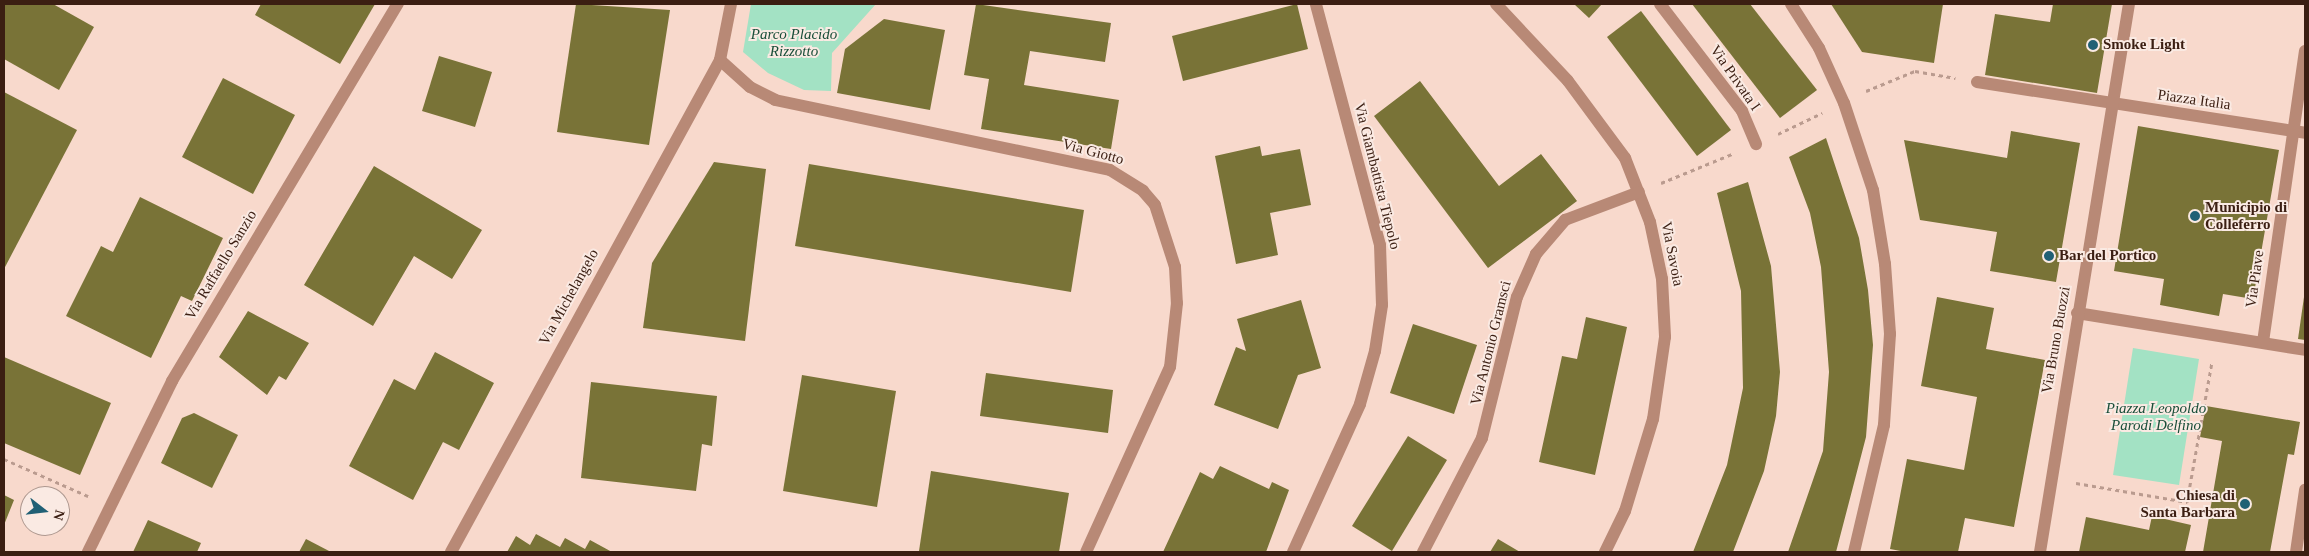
<!DOCTYPE html>
<style>
body{margin:0}
#map{position:relative;width:2309px;height:556px;overflow:hidden;background:#f8d9cc;font-family:"Times New Roman",serif}
div>[style]{position:absolute}
.green>*{inset:0;background:#a3e2c4}
.building>*{inset:0;background:#797337}
.path>*{height:3px;margin-top:-1.5px;transform-origin:0;background:repeating-linear-gradient(90deg,#ba9b8f 0 4px,transparent 0 8px)}
.pedestrian>*{height:12px;margin:-6px;padding:0 6px;transform-origin:6px;border-radius:6px;background:#b88976}
.minor>*{height:12px;margin:-6px;padding:0 6px;transform-origin:6px;border-radius:6px;background:#b88976}
.dots>*{width:14px;height:14px;translate:-50% -50%;box-sizing:border-box;border:2px solid #faeae3;border-radius:50%}
span{translate:-50% -50%;white-space:nowrap;text-align:center;line-height:1.15;-webkit-text-stroke:4px #faeae3;paint-order:stroke}
.park-label{font-size:15px;color:#194e39;font-style:italic}
.poi-label{font-size:15px;color:#3b1e12;font-weight:700}
.left{translate:0 -50%;text-align:left}
.right{translate:-100% -50%;text-align:right}
.street-label{font-size:15px;color:#3b1e12}
.frame{position:absolute;inset:0;border:5px solid #3b1e12;pointer-events:none}
.north{position:absolute;left:20px;top:486px;width:50px;height:50px;box-sizing:border-box;background:#faeae3;border:1px solid #ae988f;border-radius:50%;rotate:106deg;font-size:14px;font-weight:700;line-height:20px;text-align:center;color:#3b1e12}
.north::after{content:'';display:block;margin:auto;width:18px;height:22px;background:#206075;clip-path:polygon(50% 0,100% 100%,50% 72%,0 100%)}
</style>
<div id="map">
<div class="green">
<div style="clip-path:polygon(751px 4px,876px 4px,832px 53px,831px 91px,804px 90px,768px 73px,743px 52px)"></div>
<div style="clip-path:polygon(2133px 348px,2199px 359px,2179px 485px,2113px 475px)"></div>
</div>
<div class="building">
<div style="clip-path:polygon(4px 4px,53px 4px,94px 27px,59px 90px,4px 59px)"></div>
<div style="clip-path:polygon(261px 4px,375px 4px,340px 64px,255px 15px)"></div>
<div style="clip-path:polygon(576px 4px,670px 10px,649px 145px,557px 132px)"></div>
<div style="clip-path:polygon(976px 4px,1111px 23px,1105px 62px,1030px 51px,1024px 85px,1119px 100px,1111px 149px,981px 129px,989px 79px,964px 75px)"></div>
<div style="clip-path:polygon(1297px 4px,1308px 49px,1183px 81px,1172px 36px)"></div>
<div style="clip-path:polygon(1574px 4px,1602px 4px,1589px 18px)"></div>
<div style="clip-path:polygon(1692px 4px,1750px 4px,1817px 90px,1780px 118px)"></div>
<div style="clip-path:polygon(1831px 4px,1943px 4px,1934px 63px,1862px 52px)"></div>
<div style="clip-path:polygon(2053px 4px,2112px 4px,2097px 93px,1985px 75px,1995px 14px,2050px 22px)"></div>
<div style="clip-path:polygon(1641px 11px,1731px 130px,1697px 156px,1607px 37px)"></div>
<div style="clip-path:polygon(884px 19px,945px 30px,930px 110px,837px 93px,845px 49px)"></div>
<div style="clip-path:polygon(439px 56px,492px 72px,475px 127px,422px 111px)"></div>
<div style="clip-path:polygon(223px 78px,295px 115px,253px 194px,182px 157px)"></div>
<div style="clip-path:polygon(1420px 81px,1499px 186px,1541px 154px,1577px 201px,1488px 268px,1374px 116px)"></div>
<div style="clip-path:polygon(4px 92px,77px 130px,4px 269px)"></div>
<div style="clip-path:polygon(2138px 126px,2279px 150px,2253px 299px,2223px 294px,2219px 316px,2160px 305px,2164px 279px,2114px 271px)"></div>
<div style="clip-path:polygon(2011px 131px,2080px 143px,2056px 282px,1990px 271px,1997px 232px,1920px 220px,1904px 140px,2007px 158px)"></div>
<div style="clip-path:polygon(1826px 138px,1859px 238px,1868px 290px,1873px 345px,1866px 437px,1836px 552px,1788px 552px,1823px 451px,1829px 372px,1821px 267px,1810px 213px,1789px 157px)"></div>
<div style="clip-path:polygon(1260px 146px,1262px 156px,1300px 149px,1311px 205px,1270px 213px,1278px 255px,1236px 264px,1215px 156px)"></div>
<div style="clip-path:polygon(714px 162px,766px 169px,745px 341px,643px 328px,652px 263px)"></div>
<div style="clip-path:polygon(809px 164px,1084px 210px,1071px 292px,795px 246px)"></div>
<div style="clip-path:polygon(374px 166px,482px 230px,452px 279px,414px 256px,373px 326px,304px 285px)"></div>
<div style="clip-path:polygon(1748px 182px,1771px 266px,1780px 372px,1776px 416px,1764px 471px,1733px 552px,1693px 552px,1727px 465px,1743px 388px,1741px 291px,1717px 193px)"></div>
<div style="clip-path:polygon(140px 197px,223px 238px,192px 301px,181px 296px,151px 358px,66px 316px,101px 246px,113px 252px)"></div>
<div style="clip-path:polygon(1937px 297px,1994px 308px,1986px 349px,2045px 360px,2014px 527px,1965px 518px,1958px 552px,1906px 552px,1890px 549px,1907px 459px,1964px 470px,1977px 397px,1921px 386px)"></div>
<div style="clip-path:polygon(2304px 297px,2305px 297px,2305px 340px,2298px 339px)"></div>
<div style="clip-path:polygon(1301px 300px,1321px 368px,1298px 375px,1278px 429px,1214px 405px,1236px 347px,1246px 351px,1237px 319px)"></div>
<div style="clip-path:polygon(248px 311px,309px 343px,286px 380px,279px 376px,267px 395px,219px 357px)"></div>
<div style="clip-path:polygon(1586px 317px,1627px 327px,1595px 475px,1539px 462px,1562px 356px,1577px 359px)"></div>
<div style="clip-path:polygon(1413px 324px,1477px 345px,1454px 414px,1390px 393px)"></div>
<div style="clip-path:polygon(435px 352px,494px 383px,459px 450px,443px 442px,413px 500px,349px 466px,394px 379px,415px 390px)"></div>
<div style="clip-path:polygon(4px 357px,111px 403px,80px 475px,4px 443px)"></div>
<div style="clip-path:polygon(986px 373px,1113px 390px,1108px 433px,980px 416px)"></div>
<div style="clip-path:polygon(802px 375px,896px 391px,877px 507px,783px 491px)"></div>
<div style="clip-path:polygon(591px 382px,717px 396px,712px 446px,702px 444px,696px 491px,581px 478px)"></div>
<div style="clip-path:polygon(2206px 406px,2300px 422px,2294px 455px,2288px 454px,2270px 552px,2203px 552px,2222px 441px,2200px 437px)"></div>
<div style="clip-path:polygon(194px 413px,238px 435px,212px 488px,161px 463px,182px 418px)"></div>
<div style="clip-path:polygon(1408px 436px,1447px 460px,1392px 551px,1352px 526px)"></div>
<div style="clip-path:polygon(1220px 466px,1269px 489px,1272px 482px,1289px 490px,1266px 552px,1163px 552px,1200px 472px,1213px 479px)"></div>
<div style="clip-path:polygon(931px 471px,1069px 493px,1059px 552px,919px 551px)"></div>
<div style="clip-path:polygon(4px 495px,14px 500px,4px 525px)"></div>
<div style="clip-path:polygon(2152px 516px,2191px 525px,2185px 552px,2079px 552px,2086px 517px,2149px 530px)"></div>
<div style="clip-path:polygon(148px 520px,201px 543px,197px 552px,133px 552px)"></div>
<div style="clip-path:polygon(536px 534px,560px 547px,565px 538px,585px 549px,590px 540px,612px 552px,507px 552px,516px 536px,530px 545px)"></div>
<div style="clip-path:polygon(306px 539px,331px 552px,299px 552px)"></div>
<div style="clip-path:polygon(1498px 539px,1520px 552px,1490px 552px)"></div>
</div>
<div class="path">
<div style="left:1866px;top:91px;width:53px;rotate:-22.2deg"></div>
<div style="left:1915px;top:71px;width:41px;rotate:9.9deg"></div>
<div style="left:1778px;top:134px;width:49px;rotate:-25.5deg"></div>
<div style="left:1661px;top:183px;width:79px;rotate:-22.3deg"></div>
<div style="left:4px;top:459px;width:92px;rotate:23.8deg"></div>
<div style="left:2076px;top:483px;width:113px;rotate:9.7deg"></div>
<div style="left:2187px;top:502px;width:143px;rotate:-79.9deg"></div>
</div>
<div class="pedestrian">
<div style="left:1660px;top:4px;width:135px;rotate:52.5deg"></div>
<div style="left:1742px;top:111px;width:36px;rotate:67deg"></div>
</div>
<div class="minor">
<div style="left:1496px;top:4px;width:105px;rotate:46.9deg"></div>
<div style="left:1568px;top:81px;width:96px;rotate:53.5deg"></div>
<div style="left:1625px;top:158px;width:69px;rotate:68.7deg"></div>
<div style="left:1650px;top:222px;width:58px;rotate:78.1deg"></div>
<div style="left:1662px;top:279px;width:58px;rotate:87deg"></div>
<div style="left:1665px;top:337px;width:83px;rotate:98.3deg"></div>
<div style="left:1653px;top:419px;width:96px;rotate:106.9deg"></div>
<div style="left:1625px;top:511px;width:46px;rotate:116deg"></div>
<div style="left:1791px;top:4px;width:52px;rotate:57.5deg"></div>
<div style="left:1819px;top:48px;width:60px;rotate:65.6deg"></div>
<div style="left:1844px;top:103px;width:92px;rotate:71.6deg"></div>
<div style="left:1873px;top:190px;width:75px;rotate:80.8deg"></div>
<div style="left:1885px;top:264px;width:70px;rotate:85.9deg"></div>
<div style="left:1890px;top:334px;width:91px;rotate:93.8deg"></div>
<div style="left:1884px;top:425px;width:130px;rotate:103.3deg"></div>
<div style="left:720px;top:60px;width:40px;rotate:42deg"></div>
<div style="left:750px;top:87px;width:28px;rotate:27deg"></div>
<div style="left:775px;top:100px;width:342px;rotate:11.8deg"></div>
<div style="left:1110px;top:170px;width:39px;rotate:32deg"></div>
<div style="left:1143px;top:191px;width:18px;rotate:49deg"></div>
<div style="left:1155px;top:205px;width:65px;rotate:72.1deg"></div>
<div style="left:1175px;top:267px;width:36px;rotate:87deg"></div>
<div style="left:1177px;top:303px;width:64px;rotate:96.2deg"></div>
<div style="left:1170px;top:367px;width:203px;rotate:114.4deg"></div>
<div style="left:1977px;top:82px;width:332px;rotate:8.8deg"></div>
<div style="left:2077px;top:313px;width:231px;rotate:9.2deg"></div>
<div style="left:2263px;top:342px;width:294px;rotate:-81.8deg"></div>
<div style="left:88px;top:552px;width:191px;rotate:-63.8deg"></div>
<div style="left:172px;top:381px;width:440px;rotate:-59.1deg"></div>
<div style="left:451px;top:552px;width:561px;rotate:-61.33deg"></div>
<div style="left:720px;top:60px;width:57px;rotate:-78.9deg"></div>
<div style="left:1293px;top:552px;width:162px;rotate:-65.6deg"></div>
<div style="left:1360px;top:404px;width:55px;rotate:-74.2deg"></div>
<div style="left:1375px;top:351px;width:47px;rotate:-81.3deg"></div>
<div style="left:1382px;top:305px;width:60px;rotate:-91.9deg"></div>
<div style="left:1380px;top:245px;width:249px;rotate:-104.9deg"></div>
<div style="left:1423px;top:552px;width:128px;rotate:-62.6deg"></div>
<div style="left:1482px;top:438px;width:145px;rotate:-76.1deg"></div>
<div style="left:1517px;top:297px;width:47px;rotate:-66.2deg"></div>
<div style="left:1536px;top:254px;width:45px;rotate:-49.5deg"></div>
<div style="left:1565px;top:220px;width:79px;rotate:-20.7deg"></div>
<div style="left:2040px;top:552px;width:555px;rotate:-80.78deg"></div>
<div style="left:2296px;top:552px;width:63px;rotate:-81.7deg"></div>
</div>
<div class="dots">
<div style="left:2093px;top:45px;background:#206075"></div>
<div style="left:2195px;top:216px;background:#206075"></div>
<div style="left:2049px;top:256px;background:#206075"></div>
<div style="left:2245px;top:504px;background:#206075"></div>
</div>
<div class="park-label">
<span style="left:794px;top:43px">Parco Placido<br>Rizzotto</span>
<span style="left:2156px;top:417px">Piazza Leopoldo<br>Parodi Delfino</span>
</div>
<div class="poi-label">
<span class="left" style="left:2103px;top:45px">Smoke Light</span>
<span class="left" style="left:2205px;top:216px">Municipio di<br>Colleferro</span>
<span class="left" style="left:2059px;top:256px">Bar del Portico</span>
<span class="right" style="left:2235px;top:504px">Chiesa di<br>Santa Barbara</span>
</div>
<div class="street-label">
<span style="left:1735px;top:78px;rotate:55deg">Via Privata I</span>
<span style="left:2194px;top:100px;rotate:8deg">Piazza Italia</span>
<span style="left:1093px;top:152px;rotate:15deg">Via Giotto</span>
<span style="left:1377px;top:176px;rotate:76deg">Via Giambattista Tiepolo</span>
<span style="left:1672px;top:254px;rotate:79deg">Via Savoia</span>
<span style="left:221px;top:265px;rotate:-59deg">Via Raffaello Sanzio</span>
<span style="left:2255px;top:279px;rotate:-82deg">Via Piave</span>
<span style="left:569px;top:297px;rotate:-61deg">Via Michelangelo</span>
<span style="left:2056px;top:340px;rotate:-80deg">Via Bruno Buozzi</span>
<span style="left:1491px;top:343px;rotate:-76deg">Via Antonio Gramsci</span>
</div>
<div class="frame"></div>
<div class="north">N</div>
</div>
